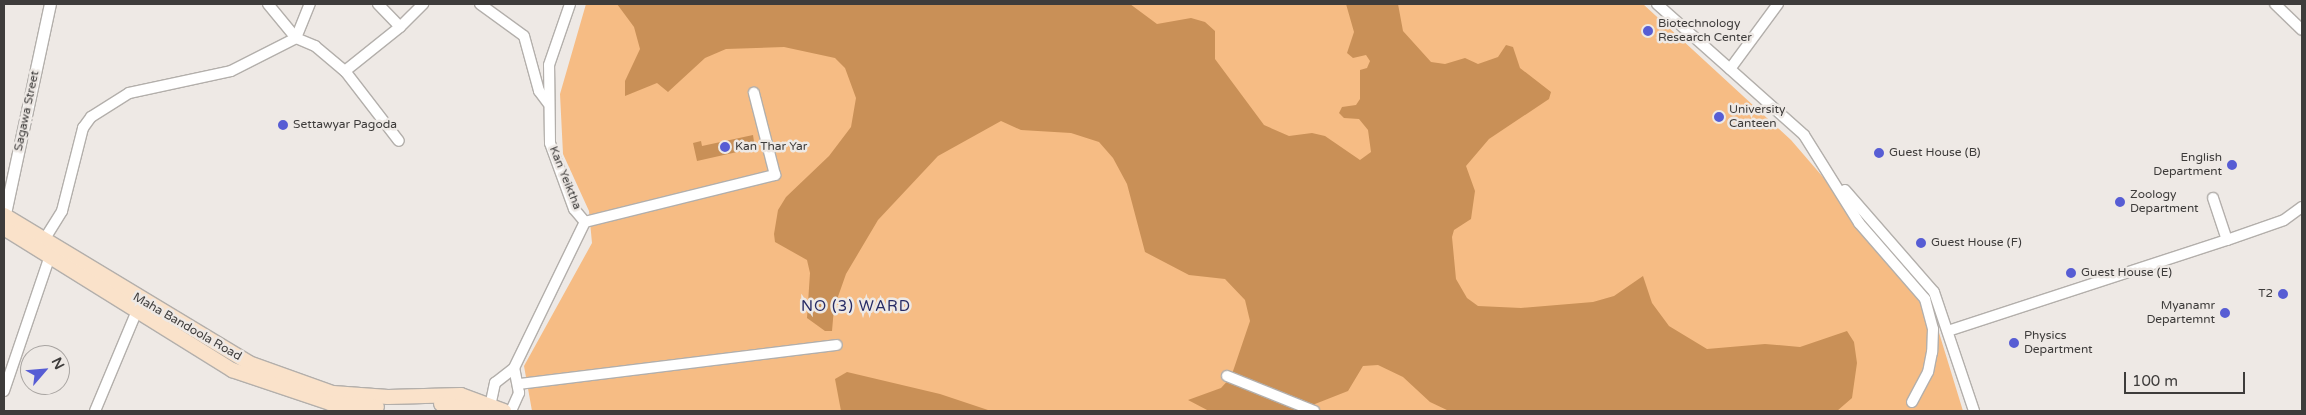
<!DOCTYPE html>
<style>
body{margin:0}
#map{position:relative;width:2306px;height:415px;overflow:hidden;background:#eee9e5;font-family:"Varela Round",sans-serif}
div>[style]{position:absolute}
.green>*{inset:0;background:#f6bc84}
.water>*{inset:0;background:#c99057}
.roads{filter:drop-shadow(1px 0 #b3afab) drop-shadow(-1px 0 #b3afab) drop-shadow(0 1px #b3afab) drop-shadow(0 -1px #b3afab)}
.minor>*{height:10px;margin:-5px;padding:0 5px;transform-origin:5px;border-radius:5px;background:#fff}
.tertiary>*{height:11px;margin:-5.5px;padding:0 5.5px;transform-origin:5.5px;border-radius:5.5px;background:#fff}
.secondary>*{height:14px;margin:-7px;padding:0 7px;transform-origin:7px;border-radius:7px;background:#fae2ca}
.dots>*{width:14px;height:14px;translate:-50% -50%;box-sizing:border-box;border:2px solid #eee9e5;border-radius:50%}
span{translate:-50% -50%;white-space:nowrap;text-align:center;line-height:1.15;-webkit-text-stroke:5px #eee9e5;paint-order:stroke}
.poi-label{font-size:12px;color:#3e3c3b}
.left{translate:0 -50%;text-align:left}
.right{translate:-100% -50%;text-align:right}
.street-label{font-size:12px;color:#3e3c3b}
.quarter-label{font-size:15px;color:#282c66;letter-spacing:1px}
.frame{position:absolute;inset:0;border:5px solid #3e3c3b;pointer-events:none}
.north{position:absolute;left:20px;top:345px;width:50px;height:50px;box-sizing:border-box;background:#eee9e5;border:1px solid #a8a4a1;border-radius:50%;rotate:63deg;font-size:14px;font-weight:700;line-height:20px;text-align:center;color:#3e3c3b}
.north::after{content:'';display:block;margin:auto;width:18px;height:22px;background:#575dd4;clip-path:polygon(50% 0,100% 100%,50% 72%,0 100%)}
.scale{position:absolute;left:2124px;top:372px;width:121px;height:22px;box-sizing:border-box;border:2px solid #3e3c3b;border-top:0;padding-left:6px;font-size:15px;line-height:18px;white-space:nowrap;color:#3e3c3b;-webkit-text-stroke:4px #eee9e5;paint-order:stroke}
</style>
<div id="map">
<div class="green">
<div style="clip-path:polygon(586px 4px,1643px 4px,1791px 140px,1929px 300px,1963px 411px,532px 411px,524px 366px,592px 243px,589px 211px,563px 154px,560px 94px)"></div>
</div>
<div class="water">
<div style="clip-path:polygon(617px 4px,1130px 4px,1157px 24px,1191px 18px,1205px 22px,1215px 31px,1215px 59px,1264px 125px,1289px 136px,1312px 133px,1325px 136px,1360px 160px,1371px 152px,1368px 130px,1359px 119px,1344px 118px,1339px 113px,1342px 107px,1356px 105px,1360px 99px,1360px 70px,1367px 68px,1370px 61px,1366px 55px,1353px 58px,1347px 53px,1354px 32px,1346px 4px,1398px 4px,1403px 31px,1431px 62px,1445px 64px,1465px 58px,1478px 64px,1498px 57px,1506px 45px,1513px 47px,1520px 68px,1551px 92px,1549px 99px,1489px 139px,1466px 166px,1475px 191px,1471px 219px,1454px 230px,1452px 237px,1456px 279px,1467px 298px,1478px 306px,1521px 308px,1593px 302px,1614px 296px,1643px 276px,1652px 303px,1669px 326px,1707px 349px,1765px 344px,1800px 347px,1847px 331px,1854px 342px,1857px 363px,1852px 398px,1837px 411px,1449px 411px,1430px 402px,1403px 377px,1378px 365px,1363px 366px,1348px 391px,1315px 404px,1311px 411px,1209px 411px,1188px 400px,1221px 388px,1231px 377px,1250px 321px,1245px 300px,1225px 279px,1189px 275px,1145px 252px,1127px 184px,1113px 158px,1099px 142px,1071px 133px,1021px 130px,1001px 121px,938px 156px,878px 220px,846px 274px,834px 308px,832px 331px,825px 331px,807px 318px,810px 273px,807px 260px,775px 242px,774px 234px,778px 210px,786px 197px,829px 156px,851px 127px,856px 98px,845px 68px,835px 58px,784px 47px,726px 49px,705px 58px,668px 92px,657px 83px,625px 96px,625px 81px,640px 49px,634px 27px)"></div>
<div style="clip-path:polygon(753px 135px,755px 148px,697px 161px,693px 143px,701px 141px,702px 146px)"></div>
<div style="clip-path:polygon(847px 372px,940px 394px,991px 411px,841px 411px,835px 379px)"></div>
</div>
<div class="roads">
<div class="minor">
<div style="left:268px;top:4px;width:44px;rotate:50.5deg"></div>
<div style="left:296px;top:38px;width:21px;rotate:23deg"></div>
<div style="left:315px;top:46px;width:39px;rotate:40deg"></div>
<div style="left:345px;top:71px;width:88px;rotate:52.4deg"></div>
<div style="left:378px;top:4px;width:32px;rotate:46deg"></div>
<div style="left:400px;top:27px;width:33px;rotate:-45deg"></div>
<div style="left:480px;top:4px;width:54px;rotate:36deg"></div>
<div style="left:524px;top:36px;width:57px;rotate:74.7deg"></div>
<div style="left:539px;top:91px;width:15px;rotate:53deg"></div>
<div style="left:1657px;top:4px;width:197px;rotate:41.7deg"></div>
<div style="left:1804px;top:135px;width:104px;rotate:58deg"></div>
<div style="left:1859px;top:223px;width:101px;rotate:49deg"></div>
<div style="left:1925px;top:299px;width:31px;rotate:75deg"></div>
<div style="left:1933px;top:329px;width:23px;rotate:92deg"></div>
<div style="left:1932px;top:352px;width:20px;rotate:101deg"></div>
<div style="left:1928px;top:372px;width:34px;rotate:118deg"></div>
<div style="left:2275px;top:4px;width:37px;rotate:44deg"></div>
<div style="left:1730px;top:69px;width:81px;rotate:-53.6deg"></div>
<div style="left:345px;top:71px;width:70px;rotate:-38.7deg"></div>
<div style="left:1845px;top:190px;width:135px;rotate:48.9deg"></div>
<div style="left:1934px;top:292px;width:126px;rotate:71.4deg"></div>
<div style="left:2213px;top:198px;width:44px;rotate:71.6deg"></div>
<div style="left:585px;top:222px;width:196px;rotate:-13.9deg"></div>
<div style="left:775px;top:175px;width:85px;rotate:-104.4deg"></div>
<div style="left:44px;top:240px;width:34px;rotate:-58deg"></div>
<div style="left:62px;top:211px;width:86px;rotate:-75.8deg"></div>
<div style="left:83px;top:128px;width:14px;rotate:-54deg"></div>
<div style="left:91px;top:117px;width:45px;rotate:-32.3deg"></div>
<div style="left:129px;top:93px;width:104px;rotate:-12.2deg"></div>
<div style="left:231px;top:71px;width:73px;rotate:-26.9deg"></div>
<div style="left:296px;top:38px;width:37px;rotate:-68deg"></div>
<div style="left:1948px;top:331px;width:293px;rotate:-18.1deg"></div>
<div style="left:2227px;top:240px;width:60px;rotate:-19.3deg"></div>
<div style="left:2284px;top:220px;width:22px;rotate:-36deg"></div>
<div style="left:514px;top:368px;width:162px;rotate:-64.1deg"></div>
<div style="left:585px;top:222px;width:17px;rotate:-130deg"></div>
<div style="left:574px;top:209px;width:70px;rotate:-110deg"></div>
<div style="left:550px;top:143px;width:78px;rotate:-90.7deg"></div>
<div style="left:549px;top:65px;width:65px;rotate:-71deg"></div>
<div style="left:1227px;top:376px;width:94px;rotate:21.9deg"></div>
<div style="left:519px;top:384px;width:320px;rotate:-7deg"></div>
<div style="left:4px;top:391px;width:149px;rotate:-71.2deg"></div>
<div style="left:95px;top:411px;width:114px;rotate:-67.3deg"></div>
<div style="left:489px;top:411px;width:29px;rotate:-78deg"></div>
<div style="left:495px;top:383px;width:24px;rotate:-38deg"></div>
<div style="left:511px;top:411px;width:20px;rotate:-66deg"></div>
<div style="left:519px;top:393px;width:25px;rotate:-101deg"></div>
</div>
<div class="tertiary">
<div style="left:4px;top:218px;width:219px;rotate:-77.9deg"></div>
</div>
<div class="secondary">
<div style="left:4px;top:215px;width:286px;rotate:31.1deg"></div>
<div style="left:249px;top:363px;width:89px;rotate:19.7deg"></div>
<div style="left:333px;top:393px;width:55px;rotate:4.2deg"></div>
<div style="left:388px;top:397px;width:73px;rotate:-1.6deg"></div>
<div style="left:461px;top:395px;width:46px;rotate:20.4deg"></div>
<div style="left:4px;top:228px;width:269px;rotate:31.9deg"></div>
<div style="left:232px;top:370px;width:103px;rotate:18.6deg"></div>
<div style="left:330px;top:403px;width:47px;rotate:4.9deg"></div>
<div style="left:441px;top:404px;width:42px;rotate:9.7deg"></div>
</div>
</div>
<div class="dots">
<div style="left:1648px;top:31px;background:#575dd4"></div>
<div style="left:1719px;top:117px;background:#575dd4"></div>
<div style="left:283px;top:125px;background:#575dd4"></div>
<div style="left:725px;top:147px;background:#575dd4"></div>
<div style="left:1879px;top:153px;background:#575dd4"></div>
<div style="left:2232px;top:165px;background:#575dd4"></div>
<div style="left:2120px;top:202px;background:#575dd4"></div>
<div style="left:1921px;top:243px;background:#575dd4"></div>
<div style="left:2071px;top:273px;background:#575dd4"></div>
<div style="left:2283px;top:294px;background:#575dd4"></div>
<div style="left:2225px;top:313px;background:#575dd4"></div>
<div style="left:2014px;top:343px;background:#575dd4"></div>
</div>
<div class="poi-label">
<span class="left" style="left:1658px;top:31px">Biotechnology<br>Research Center</span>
<span class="left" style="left:1729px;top:117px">University<br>Canteen</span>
<span class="left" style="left:293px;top:125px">Settawyar Pagoda</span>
<span class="left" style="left:735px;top:147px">Kan Thar Yar</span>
<span class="left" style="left:1889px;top:153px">Guest House (B)</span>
<span class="right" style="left:2222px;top:165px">English<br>Department</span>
<span class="left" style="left:2130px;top:202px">Zoology<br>Department</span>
<span class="left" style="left:1931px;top:243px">Guest House (F)</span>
<span class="left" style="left:2081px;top:273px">Guest House (E)</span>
<span class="right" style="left:2273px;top:294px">T2</span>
<span class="right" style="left:2215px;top:313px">Myanamr<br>Departemnt</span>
<span class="left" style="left:2024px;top:343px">Physics<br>Department</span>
</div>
<div class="street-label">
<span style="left:27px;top:111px;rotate:-78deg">Sagawa Street</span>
<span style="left:565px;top:178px;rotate:68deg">Kan Yeiktha</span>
<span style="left:187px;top:327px;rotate:30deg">Maha Bandoola Road</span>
</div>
<div class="quarter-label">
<span style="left:856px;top:307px">NO (3) WARD</span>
</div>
<div class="frame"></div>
<div class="north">N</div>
<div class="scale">100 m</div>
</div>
